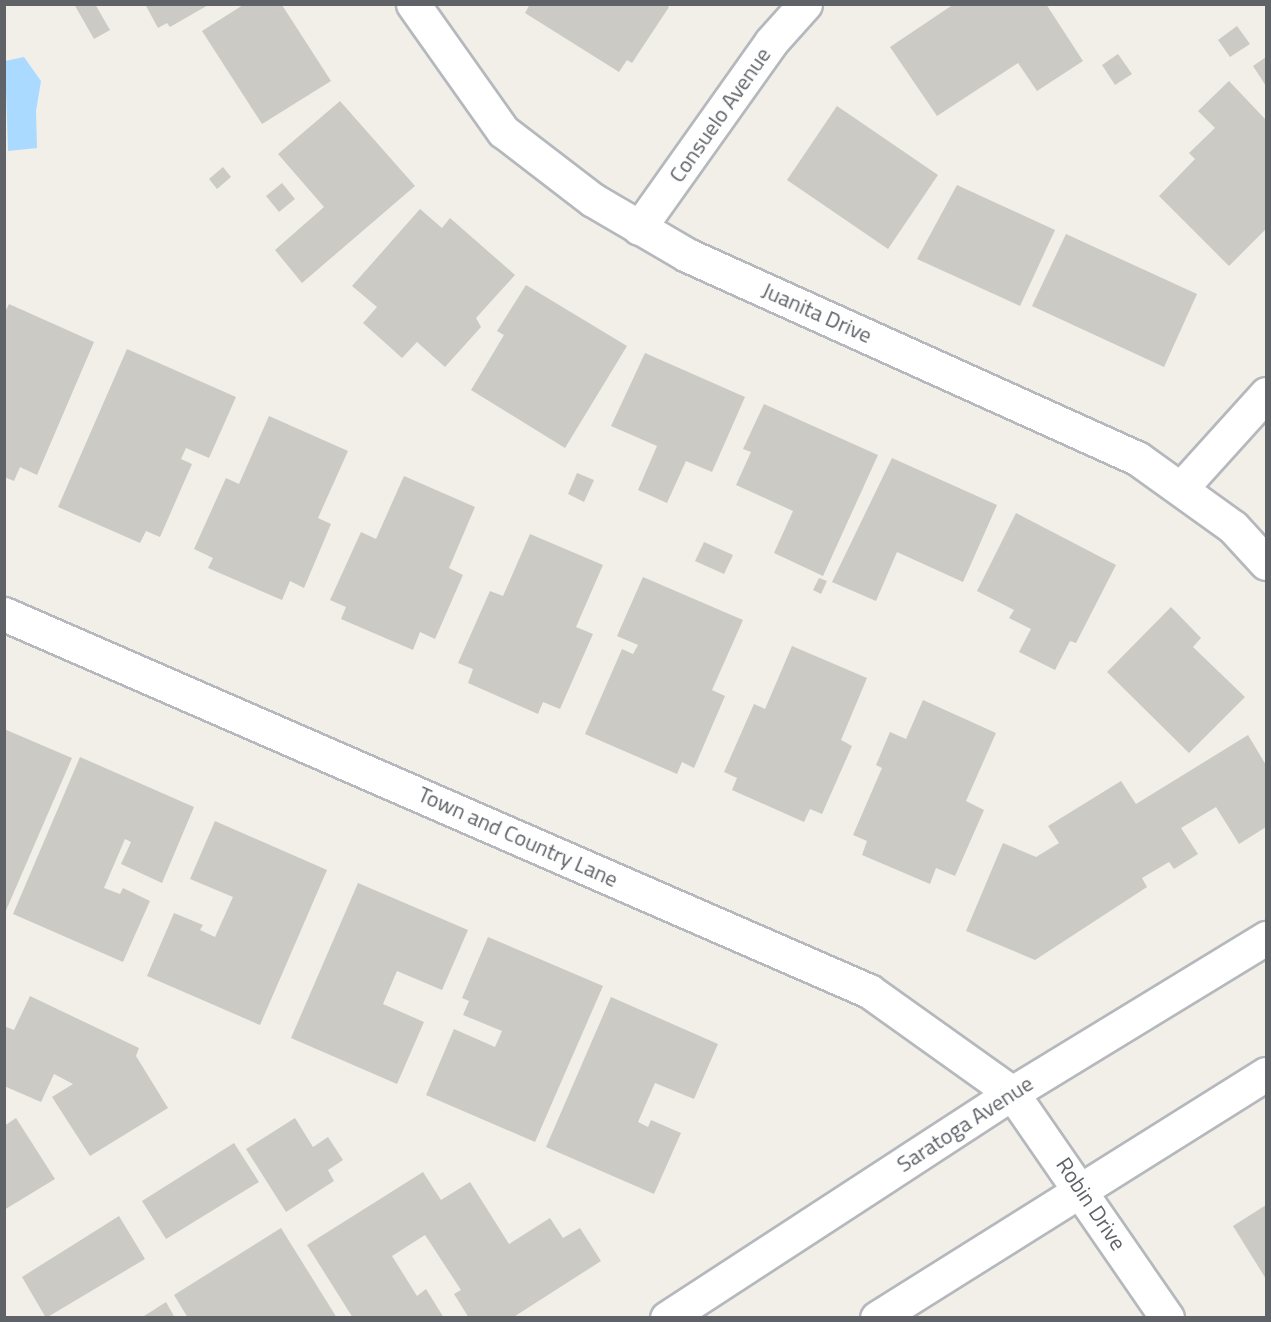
<!DOCTYPE html>
<style>
body{margin:0}
#map{position:relative;width:1271px;height:1322px;overflow:hidden;background:#f1efe8;font-family:"Titillium Web",sans-serif}
div>[style]{position:absolute}
.water>*{inset:0;background:#aadaff}
.building>*{inset:0;background:#cccac5}
.roads{filter:drop-shadow(2px 0 #b5b8bc) drop-shadow(-2px 0 #b5b8bc) drop-shadow(0 2px #b5b8bc) drop-shadow(0 -2px #b5b8bc)}
.minor>*{height:33px;margin:-16.5px;padding:0 16.5px;transform-origin:16.5px;border-radius:16.5px;background:#fff}
.secondary>*{height:33px;margin:-16.5px;padding:0 16.5px;transform-origin:16.5px;border-radius:16.5px;background:#fff}
span{translate:-50% -50%;white-space:nowrap;text-align:center;line-height:1.15;-webkit-text-stroke:4.5px #fff;paint-order:stroke}
.street-label{font-size:22px;color:#5f6368}
.frame{position:absolute;inset:0;border:6px solid #5f6368;pointer-events:none}
</style>
<div id="map">
<div class="water">
<div style="clip-path:polygon(24px 57px,41px 81px,36px 111px,37px 148px,8px 151px,5px 61px)"></div>
</div>
<div class="building">
<div style="clip-path:polygon(74px 4px,95px 4px,110px 30px,94px 39px)"></div>
<div style="clip-path:polygon(145px 4px,210px 4px,170px 27px,167px 23px,158px 28px)"></div>
<div style="clip-path:polygon(530px 4px,665px 4px,669px 7px,632px 63px,627px 60px,619px 72px,525px 13px)"></div>
<div style="clip-path:polygon(954px 4px,1046px 4px,1083px 61px,1037px 91px,1018px 63px,937px 116px,890px 47px)"></div>
<div style="clip-path:polygon(243px 5px,282px 5px,331px 81px,262px 124px,202px 31px)"></div>
<div style="clip-path:polygon(1237px 26px,1250px 44px,1230px 57px,1218px 40px)"></div>
<div style="clip-path:polygon(1118px 54px,1132px 74px,1115px 85px,1102px 65px)"></div>
<div style="clip-path:polygon(1266px 57px,1266px 86px,1253px 66px)"></div>
<div style="clip-path:polygon(1229px 81px,1266px 120px,1266px 229px,1229px 266px,1159px 196px,1195px 159px,1189px 153px,1215px 128px,1198px 111px)"></div>
<div style="clip-path:polygon(340px 101px,415px 186px,302px 283px,275px 250px,324px 207px,278px 154px)"></div>
<div style="clip-path:polygon(837px 106px,938px 175px,888px 249px,787px 180px)"></div>
<div style="clip-path:polygon(223px 167px,231px 177px,217px 189px,209px 179px)"></div>
<div style="clip-path:polygon(282px 183px,295px 199px,279px 212px,266px 196px)"></div>
<div style="clip-path:polygon(957px 185px,1055px 230px,1020px 306px,917px 259px)"></div>
<div style="clip-path:polygon(420px 209px,442px 228px,450px 218px,515px 275px,476px 318px,481px 327px,445px 367px,417px 342px,402px 358px,363px 323px,377px 307px,352px 286px)"></div>
<div style="clip-path:polygon(1066px 234px,1197px 294px,1164px 367px,1032px 306px)"></div>
<div style="clip-path:polygon(526px 285px,627px 346px,565px 448px,471px 390px,504px 335px,497px 331px)"></div>
<div style="clip-path:polygon(9px 304px,94px 342px,37px 475px,20px 467px,14px 481px,4px 477px,4px 314px)"></div>
<div style="clip-path:polygon(127px 349px,236px 397px,209px 458px,186px 448px,181px 459px,192px 464px,160px 537px,146px 531px,140px 543px,58px 507px)"></div>
<div style="clip-path:polygon(645px 353px,745px 397px,712px 472px,686px 461px,667px 503px,638px 490px,657px 446px,611px 426px)"></div>
<div style="clip-path:polygon(764px 404px,878px 455px,823px 576px,774px 553px,793px 511px,736px 485px,751px 452px,743px 449px)"></div>
<div style="clip-path:polygon(269px 416px,348px 451px,318px 518px,331px 524px,304px 588px,290px 581px,282px 600px,208px 568px,213px 558px,194px 549px,226px 478px,239px 484px)"></div>
<div style="clip-path:polygon(892px 458px,997px 505px,963px 582px,897px 552px,876px 601px,832px 582px)"></div>
<div style="clip-path:polygon(577px 473px,594px 480px,584px 502px,568px 494px)"></div>
<div style="clip-path:polygon(404px 476px,475px 507px,449px 568px,463px 575px,435px 639px,420px 632px,413px 650px,341px 619px,346px 607px,330px 600px,361px 532px,376px 539px)"></div>
<div style="clip-path:polygon(1016px 513px,1116px 565px,1076px 643px,1070px 641px,1055px 670px,1019px 652px,1031px 629px,1009px 618px,1014px 610px,977px 591px)"></div>
<div style="clip-path:polygon(530px 534px,603px 565px,576px 627px,593px 634px,560px 709px,543px 702px,538px 714px,468px 683px,473px 669px,458px 663px,490px 591px,503px 596px)"></div>
<div style="clip-path:polygon(704px 542px,733px 555px,724px 574px,695px 561px)"></div>
<div style="clip-path:polygon(643px 577px,743px 620px,712px 690px,725px 696px,694px 768px,682px 762px,677px 774px,585px 734px,622px 649px,633px 654px,638px 645px,617px 636px)"></div>
<div style="clip-path:polygon(819px 578px,827px 581px,821px 594px,813px 590px)"></div>
<div style="clip-path:polygon(1171px 607px,1201px 638px,1193px 647px,1245px 697px,1189px 753px,1107px 672px)"></div>
<div style="clip-path:polygon(792px 646px,867px 678px,841px 740px,852px 746px,822px 814px,810px 809px,804px 822px,732px 790px,737px 778px,724px 772px,754px 704px,765px 709px)"></div>
<div style="clip-path:polygon(923px 700px,996px 733px,966px 801px,984px 810px,955px 876px,936px 868px,930px 884px,862px 855px,867px 841px,853px 835px,882px 768px,876px 765px,890px 732px,906px 739px)"></div>
<div style="clip-path:polygon(4px 729px,72px 758px,4px 915px)"></div>
<div style="clip-path:polygon(1248px 735px,1266px 765px,1266px 827px,1239px 844px,1216px 807px,1181px 828px,1198px 854px,1174px 869px,1169px 862px,1142px 878px,1147px 887px,1035px 960px,966px 931px,1003px 843px,1036px 857px,1059px 843px,1048px 826px,1121px 781px,1136px 804px)"></div>
<div style="clip-path:polygon(80px 757px,194px 807px,162px 883px,121px 864px,131px 842px,125px 839px,104px 888px,120px 894px,123px 888px,150px 901px,123px 962px,13px 914px)"></div>
<div style="clip-path:polygon(215px 821px,327px 870px,260px 1025px,147px 976px,174px 913px,203px 925px,200px 930px,215px 937px,233px 897px,190px 879px)"></div>
<div style="clip-path:polygon(358px 883px,468px 930px,442px 990px,397px 971px,383px 1004px,424px 1022px,397px 1084px,291px 1038px)"></div>
<div style="clip-path:polygon(488px 937px,603px 986px,535px 1142px,426px 1095px,454px 1029px,495px 1047px,502px 1031px,463px 1015px,469px 1001px,462px 998px)"></div>
<div style="clip-path:polygon(30px 996px,139px 1048px,136px 1056px,168px 1108px,90px 1156px,52px 1097px,73px 1084px,54px 1074px,41px 1102px,4px 1086px,4px 1026px,14px 1030px)"></div>
<div style="clip-path:polygon(611px 997px,718px 1044px,694px 1099px,655px 1083px,638px 1122px,648px 1127px,651px 1120px,681px 1133px,654px 1194px,546px 1147px)"></div>
<div style="clip-path:polygon(16px 1118px,55px 1179px,4px 1210px,4px 1126px)"></div>
<div style="clip-path:polygon(295px 1118px,313px 1147px,328px 1137px,343px 1160px,328px 1170px,334px 1181px,286px 1212px,246px 1149px)"></div>
<div style="clip-path:polygon(234px 1143px,259px 1182px,166px 1239px,142px 1201px)"></div>
<div style="clip-path:polygon(423px 1172px,441px 1200px,470px 1182px,509px 1244px,550px 1218px,563px 1238px,580px 1228px,601px 1261px,512px 1318px,469px 1318px,454px 1294px,461px 1290px,425px 1235px,392px 1256px,417px 1296px,426px 1289px,444px 1318px,353px 1318px,307px 1245px)"></div>
<div style="clip-path:polygon(1266px 1205px,1266px 1279px,1233px 1226px)"></div>
<div style="clip-path:polygon(119px 1216px,145px 1259px,46px 1318px,22px 1277px)"></div>
<div style="clip-path:polygon(281px 1228px,337px 1318px,188px 1318px,174px 1295px)"></div>
<div style="clip-path:polygon(166px 1302px,175px 1318px,141px 1318px)"></div>
</div>
<div class="roads">
<div class="minor">
<div style="left:413px;top:4px;width:156px;rotate:54.7deg"></div>
<div style="left:503px;top:131px;width:113px;rotate:37.5deg"></div>
<div style="left:593px;top:200px;width:109px;rotate:30.3deg"></div>
<div style="left:687px;top:255px;width:494px;rotate:24.3deg"></div>
<div style="left:1137px;top:458px;width:118px;rotate:35.7deg"></div>
<div style="left:1233px;top:527px;width:49px;rotate:47.5deg"></div>
<div style="left:639px;top:228px;width:228px;rotate:-54.6deg"></div>
<div style="left:771px;top:42px;width:51px;rotate:-48.2deg"></div>
<div style="left:1183px;top:486px;width:124px;rotate:-47.9deg"></div>
<div style="left:4px;top:614px;width:944px;rotate:23.55deg"></div>
<div style="left:869px;top:991px;width:176px;rotate:35.5deg"></div>
<div style="left:1012px;top:1093px;width:273px;rotate:55.4deg"></div>
</div>
<div class="secondary">
<div style="left:667px;top:1318px;width:412px;rotate:-33.1deg"></div>
<div style="left:1012px;top:1093px;width:298px;rotate:-31.4deg"></div>
<div style="left:877px;top:1318px;width:459px;rotate:-32.1deg"></div>
</div>
</div>
<div class="street-label">
<span style="left:720px;top:115px;rotate:-55deg">Consuelo Avenue</span>
<span style="left:817px;top:313px;rotate:24deg">Juanita Drive</span>
<span style="left:518px;top:837px;rotate:24deg">Town and Country Lane</span>
<span style="left:965px;top:1124px;rotate:-33deg">Saratoga Avenue</span>
<span style="left:1091px;top:1204px;rotate:56deg">Robin Drive</span>
</div>
<div class="frame"></div>
</div>
